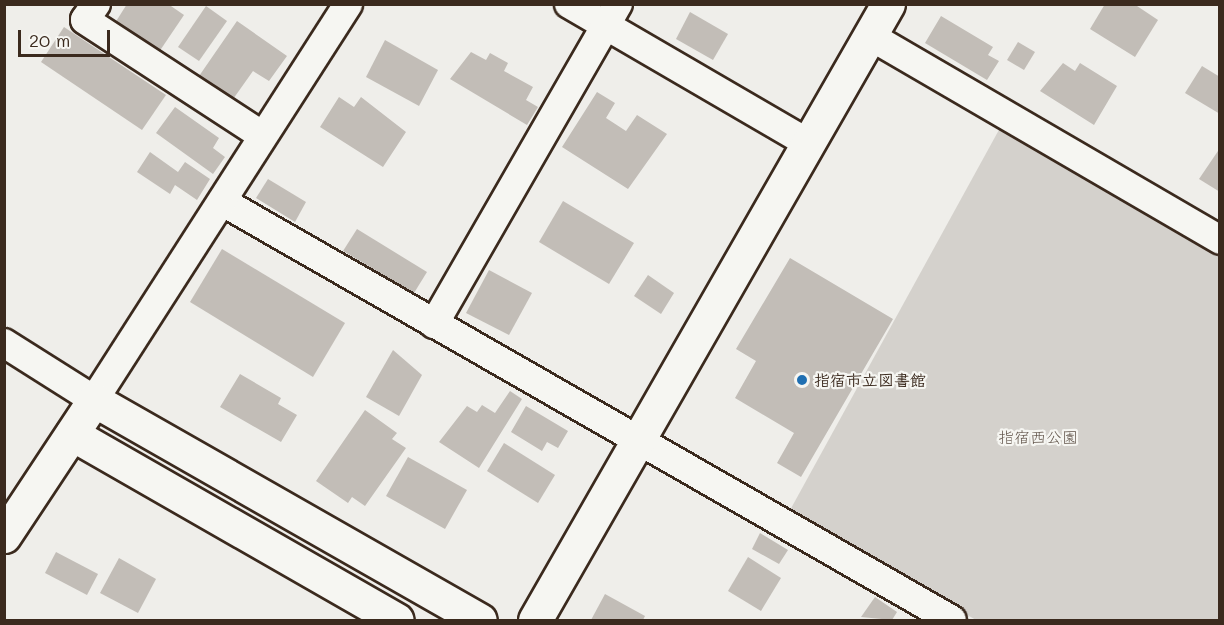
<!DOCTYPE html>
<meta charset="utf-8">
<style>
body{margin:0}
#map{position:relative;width:1224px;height:625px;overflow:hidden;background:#efeeea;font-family:Mali,"Klee One",sans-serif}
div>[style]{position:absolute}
.green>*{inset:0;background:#d4d1cc}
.building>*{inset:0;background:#c2bdb7}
.roads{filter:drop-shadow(2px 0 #3b2a1e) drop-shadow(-2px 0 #3b2a1e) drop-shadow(0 2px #3b2a1e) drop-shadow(0 -2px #3b2a1e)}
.minor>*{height:28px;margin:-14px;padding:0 14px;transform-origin:14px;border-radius:14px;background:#f6f6f2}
.tertiary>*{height:33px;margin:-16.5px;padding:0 16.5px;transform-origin:16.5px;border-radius:16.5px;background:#f6f6f2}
.dots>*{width:16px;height:16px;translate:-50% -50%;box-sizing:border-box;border:3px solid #f6f6f2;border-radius:50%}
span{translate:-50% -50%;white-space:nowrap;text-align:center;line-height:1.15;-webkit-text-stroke:4.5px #f6f6f2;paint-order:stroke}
.poi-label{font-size:16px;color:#3b2a1e;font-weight:700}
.left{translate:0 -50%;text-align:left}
.park-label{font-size:16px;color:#61544a}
.frame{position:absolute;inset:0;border:6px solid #3b2a1e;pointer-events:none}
.scale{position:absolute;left:18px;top:30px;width:92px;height:27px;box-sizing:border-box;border:3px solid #3b2a1e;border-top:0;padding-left:8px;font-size:18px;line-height:21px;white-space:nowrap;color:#3b2a1e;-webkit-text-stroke:4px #f6f6f2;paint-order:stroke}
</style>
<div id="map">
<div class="green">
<div style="clip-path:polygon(1000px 128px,1219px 254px,1219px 620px,976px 620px,789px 512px)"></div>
</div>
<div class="building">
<div style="clip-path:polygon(127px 4px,168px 4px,184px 15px,159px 52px,115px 23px)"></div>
<div style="clip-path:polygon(1105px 4px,1134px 4px,1158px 20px,1135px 57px,1090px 29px)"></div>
<div style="clip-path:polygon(206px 6px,227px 21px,199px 61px,178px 47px)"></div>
<div style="clip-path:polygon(690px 12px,728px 34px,713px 60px,676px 39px)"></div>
<div style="clip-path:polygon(941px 16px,993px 47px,988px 55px,999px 61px,987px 80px,925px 43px)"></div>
<div style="clip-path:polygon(237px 21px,287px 56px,269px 81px,253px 71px,231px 102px,197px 79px)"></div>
<div style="clip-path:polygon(64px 27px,166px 95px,142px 130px,41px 62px)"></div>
<div style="clip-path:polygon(385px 40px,438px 70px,419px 106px,366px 77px)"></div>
<div style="clip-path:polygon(1018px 42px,1035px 52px,1024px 70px,1007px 60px)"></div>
<div style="clip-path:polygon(471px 52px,486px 60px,490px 53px,508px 63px,504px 71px,533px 87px,526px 100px,538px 107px,527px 125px,450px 79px)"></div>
<div style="clip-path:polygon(1063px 63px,1075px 71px,1080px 63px,1117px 86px,1094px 125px,1040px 91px)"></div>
<div style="clip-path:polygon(1202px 66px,1220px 77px,1220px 114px,1185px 93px)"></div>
<div style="clip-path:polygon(597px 92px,615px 103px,606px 118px,626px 131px,637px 115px,667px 134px,628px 189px,562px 147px)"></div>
<div style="clip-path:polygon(339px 97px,354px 107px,361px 97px,406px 132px,383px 167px,320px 127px)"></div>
<div style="clip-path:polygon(175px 107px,219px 138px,213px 148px,225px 157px,213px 174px,156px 133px)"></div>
<div style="clip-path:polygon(1220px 148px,1220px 192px,1199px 179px)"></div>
<div style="clip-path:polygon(150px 152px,178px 172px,185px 162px,210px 179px,197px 200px,175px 185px,170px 194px,137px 172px)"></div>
<div style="clip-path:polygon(268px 179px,306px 202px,295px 222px,256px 198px)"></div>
<div style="clip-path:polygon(563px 201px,634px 243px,609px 284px,539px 242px)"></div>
<div style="clip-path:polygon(357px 229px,427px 272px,414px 293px,343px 251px)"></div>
<div style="clip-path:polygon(222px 249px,345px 323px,313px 377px,190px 302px)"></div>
<div style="clip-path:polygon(790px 258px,893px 319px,801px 477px,777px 463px,794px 433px,735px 398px,756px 361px,736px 349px)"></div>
<div style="clip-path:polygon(489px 270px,532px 293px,509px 335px,466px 313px)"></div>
<div style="clip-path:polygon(648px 275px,674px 293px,661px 314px,634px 296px)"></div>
<div style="clip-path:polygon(393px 350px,422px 375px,399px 416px,366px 397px)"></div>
<div style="clip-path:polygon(240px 374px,281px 398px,278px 404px,297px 415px,281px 442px,220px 407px)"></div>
<div style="clip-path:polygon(510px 391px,522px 399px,479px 468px,439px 442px,467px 406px,477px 412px,482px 405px,495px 413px)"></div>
<div style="clip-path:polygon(526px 406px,568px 431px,558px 448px,547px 442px,542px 451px,511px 432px)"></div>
<div style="clip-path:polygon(365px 410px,397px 433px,392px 439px,406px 448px,365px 506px,352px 497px,348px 503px,316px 481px)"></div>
<div style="clip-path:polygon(504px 443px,555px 475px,538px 503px,487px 471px)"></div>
<div style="clip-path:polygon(408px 457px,467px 490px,445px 529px,386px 496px)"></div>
<div style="clip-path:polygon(760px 533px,788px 550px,779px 564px,752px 549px)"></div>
<div style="clip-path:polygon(56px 552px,98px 574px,87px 595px,45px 573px)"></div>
<div style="clip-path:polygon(748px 557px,781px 578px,761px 611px,728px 591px)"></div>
<div style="clip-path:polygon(119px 558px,156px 579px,138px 613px,100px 593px)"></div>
<div style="clip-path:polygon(605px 594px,645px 616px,643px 620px,591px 620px)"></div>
<div style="clip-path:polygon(875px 597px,897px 612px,892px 620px,861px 617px)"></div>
</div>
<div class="roads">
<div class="minor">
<div style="left:96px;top:4px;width:19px;rotate:125deg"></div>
<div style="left:85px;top:20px;width:212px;rotate:33.1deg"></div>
<div style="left:569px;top:4px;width:276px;rotate:30.2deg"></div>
<div style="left:870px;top:36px;width:405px;rotate:30.2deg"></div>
<div style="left:223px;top:202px;width:840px;rotate:29.83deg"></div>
<div style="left:434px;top:324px;width:369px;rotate:-60.1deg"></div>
<div style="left:4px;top:343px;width:107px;rotate:32.3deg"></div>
<div style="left:94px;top:400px;width:470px;rotate:-57.3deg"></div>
</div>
<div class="tertiary">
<div style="left:72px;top:434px;width:374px;rotate:29.8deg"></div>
<div style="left:4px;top:536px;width:163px;rotate:-56.5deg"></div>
<div style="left:94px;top:400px;width:444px;rotate:29.7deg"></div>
<div style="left:535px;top:620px;width:710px;rotate:-60.19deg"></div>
</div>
</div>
<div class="dots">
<div style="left:802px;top:380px;background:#1f6fb2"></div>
</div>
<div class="poi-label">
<span class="left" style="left:814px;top:380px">指宿市立図書館</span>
</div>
<div class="park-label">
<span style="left:1038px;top:437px">指宿西公園</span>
</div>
<div class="frame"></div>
<div class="scale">20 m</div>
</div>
